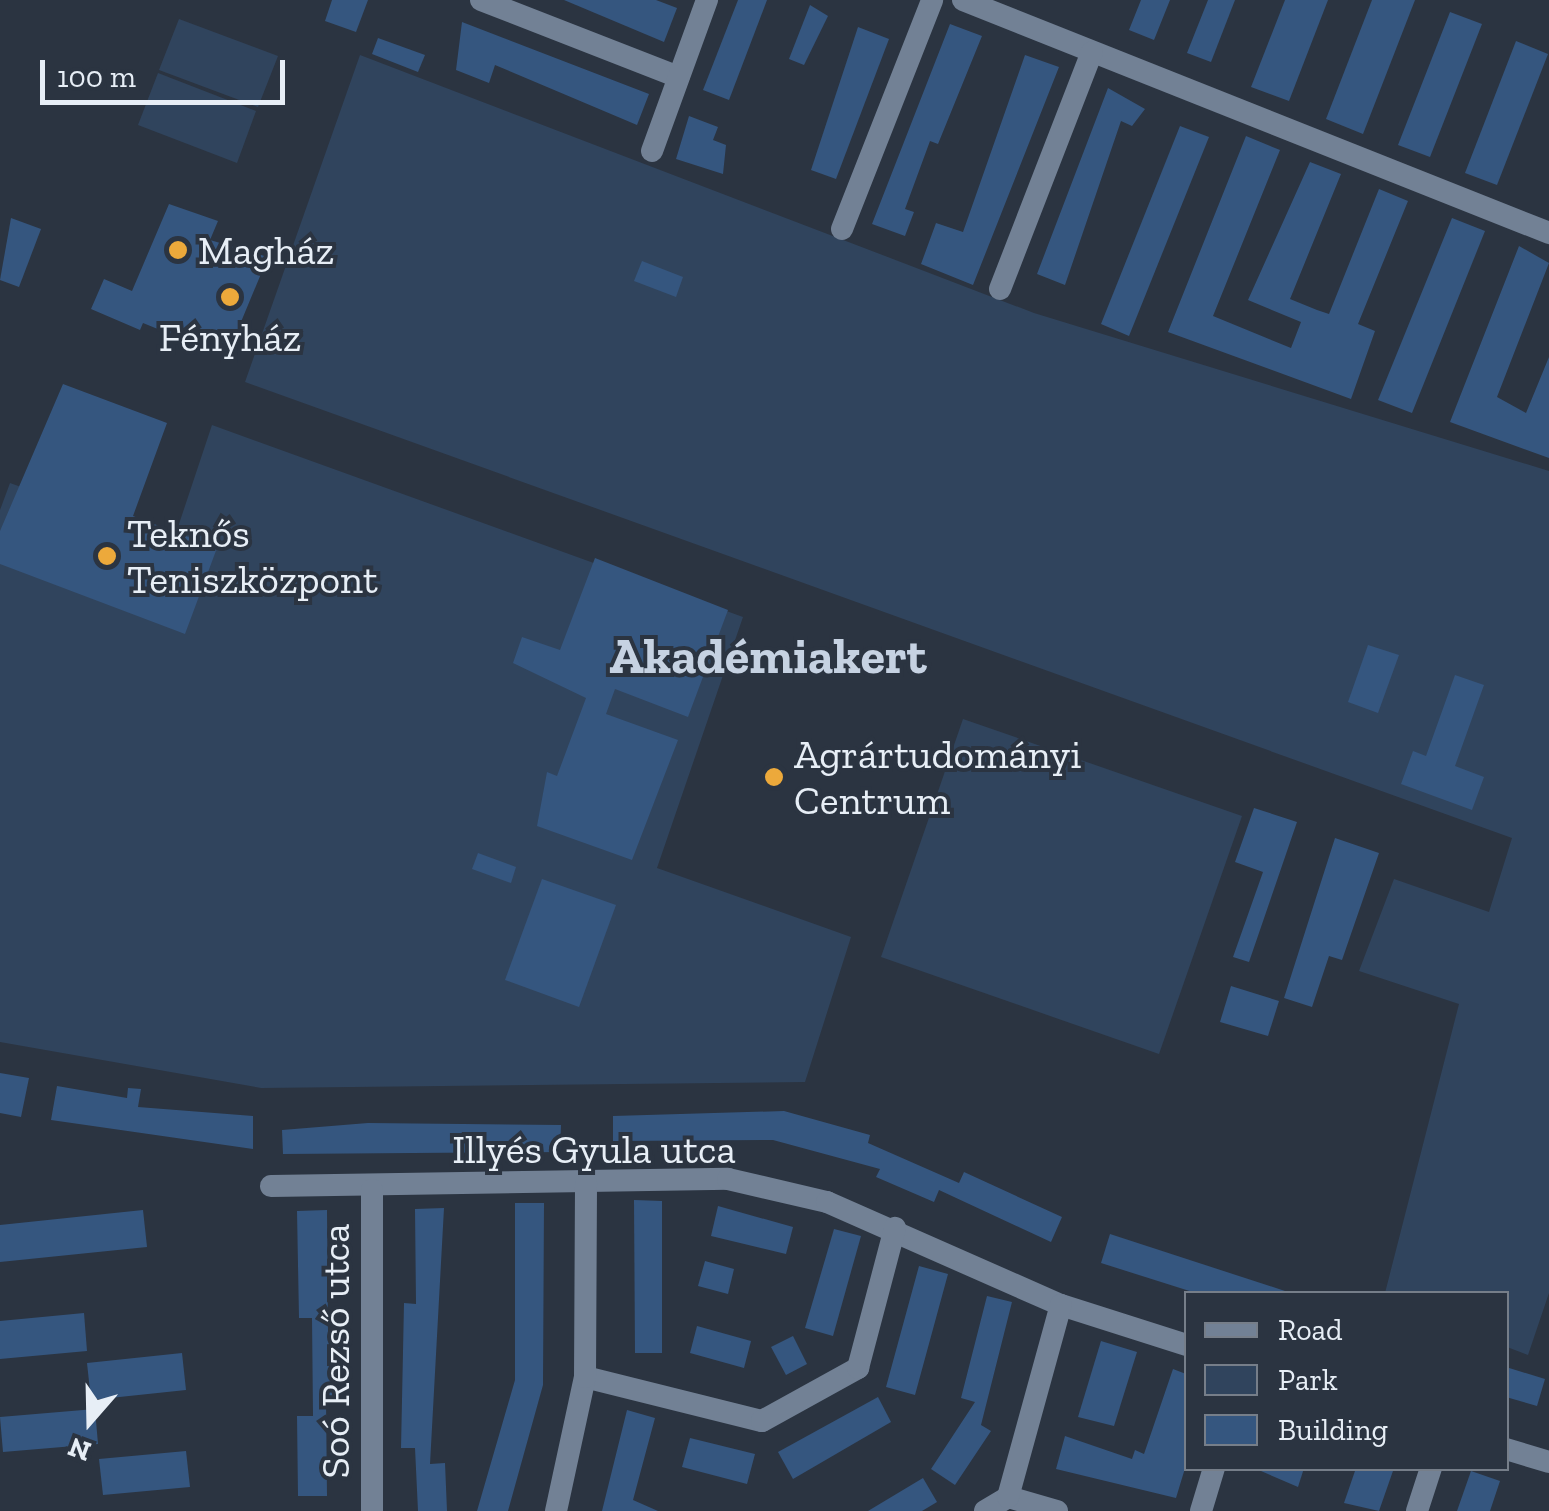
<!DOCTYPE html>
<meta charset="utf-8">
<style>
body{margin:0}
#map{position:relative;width:1549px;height:1511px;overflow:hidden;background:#2b3441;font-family:"Zilla Slab",serif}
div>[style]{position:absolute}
.green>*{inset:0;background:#30445d}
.building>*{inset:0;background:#35567f}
.minor>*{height:22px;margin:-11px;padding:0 11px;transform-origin:11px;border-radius:11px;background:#728195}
.dots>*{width:28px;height:28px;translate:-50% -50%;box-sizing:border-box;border:5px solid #2b3441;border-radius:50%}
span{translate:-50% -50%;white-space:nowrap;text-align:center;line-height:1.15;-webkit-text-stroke:8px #2b3441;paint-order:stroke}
.poi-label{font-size:40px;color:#e7eef6}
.left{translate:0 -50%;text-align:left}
.street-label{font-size:40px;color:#e7eef6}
.district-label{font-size:50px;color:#c6d2e2;font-weight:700}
.legend{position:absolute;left:1184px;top:1291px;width:325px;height:180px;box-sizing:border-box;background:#2b3441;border:2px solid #767e89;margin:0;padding:12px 18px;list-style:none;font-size:30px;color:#e7eef6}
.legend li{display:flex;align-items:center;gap:20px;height:50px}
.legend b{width:50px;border:2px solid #767e89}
.north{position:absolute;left:40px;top:1371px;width:100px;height:100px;-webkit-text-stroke:8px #2b3441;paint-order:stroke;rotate:200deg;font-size:28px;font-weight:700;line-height:40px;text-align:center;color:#e7eef6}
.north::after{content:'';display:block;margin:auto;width:35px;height:45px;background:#e7eef6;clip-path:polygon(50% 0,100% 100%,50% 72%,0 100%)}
.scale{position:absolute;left:40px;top:60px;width:245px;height:45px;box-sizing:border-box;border:5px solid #e7eef6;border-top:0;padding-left:12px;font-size:30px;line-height:35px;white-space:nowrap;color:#e7eef6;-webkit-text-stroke:8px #2b3441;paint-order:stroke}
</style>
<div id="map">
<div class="green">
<div style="clip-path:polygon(179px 19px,278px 56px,258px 107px,159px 70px)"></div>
<div style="clip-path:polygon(360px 55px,1034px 313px,1549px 471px,1549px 1293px,1528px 1355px,1507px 1347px,1506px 1294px,1385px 1293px,1459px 1004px,1359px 971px,1394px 879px,1489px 912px,1512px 838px,245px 382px)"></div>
<div style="clip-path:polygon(158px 73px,256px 111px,237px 163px,138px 125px)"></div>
<div style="clip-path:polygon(212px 425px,743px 617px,657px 868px,851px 937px,805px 1082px,261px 1088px,0 1042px,0 510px,10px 483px,173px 542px)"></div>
<div style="clip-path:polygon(963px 719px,1242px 816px,1159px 1054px,881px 957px)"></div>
</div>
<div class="building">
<div style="clip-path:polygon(332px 0,368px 0,356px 32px,325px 21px)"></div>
<div style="clip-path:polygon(564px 0,656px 0,677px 8px,664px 42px)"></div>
<div style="clip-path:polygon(738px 0,767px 0,729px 100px,703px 90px)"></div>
<div style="clip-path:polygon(1141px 0,1170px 0,1154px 40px,1129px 30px)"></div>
<div style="clip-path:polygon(1208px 0,1235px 0,1211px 62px,1187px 53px)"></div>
<div style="clip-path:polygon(1285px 0,1328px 0,1289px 101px,1251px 87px)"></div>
<div style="clip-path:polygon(1372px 0,1415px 0,1363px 134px,1326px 119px)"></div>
<div style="clip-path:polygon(810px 5px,828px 16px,804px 65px,789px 59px)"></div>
<div style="clip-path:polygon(1450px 12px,1482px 24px,1430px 157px,1398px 145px)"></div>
<div style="clip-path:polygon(462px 22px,649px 94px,637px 125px,495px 65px,489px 83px,456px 70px)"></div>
<div style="clip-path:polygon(950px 24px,982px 36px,938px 144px,930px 141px,905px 209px,914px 212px,905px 236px,872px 224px)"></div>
<div style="clip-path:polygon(858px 27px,889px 39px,836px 179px,811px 170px)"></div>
<div style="clip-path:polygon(378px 38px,425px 55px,418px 72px,372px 54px)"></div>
<div style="clip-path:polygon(1516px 41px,1548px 54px,1497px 185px,1465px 173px)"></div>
<div style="clip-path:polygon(1025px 55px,1059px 67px,973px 285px,921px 264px,936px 223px,963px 232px)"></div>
<div style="clip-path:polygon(1108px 88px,1145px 109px,1132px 126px,1121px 121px,1065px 285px,1037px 274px)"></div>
<div style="clip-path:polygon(689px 116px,718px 127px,713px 140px,726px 145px,723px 174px,676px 159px)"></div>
<div style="clip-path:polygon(1180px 126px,1209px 137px,1129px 336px,1101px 324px)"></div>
<div style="clip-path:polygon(1246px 136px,1280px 150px,1213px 316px,1291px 348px,1301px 322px,1248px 300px,1310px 162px,1341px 174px,1290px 299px,1317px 310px,1329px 314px,1379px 189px,1408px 201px,1358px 324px,1375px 331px,1351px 399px,1168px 332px)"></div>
<div style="clip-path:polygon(169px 204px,218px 221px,210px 240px,268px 257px,231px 346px,174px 325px,170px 334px,143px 323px,140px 330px,91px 309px,104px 279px,132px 291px)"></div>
<div style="clip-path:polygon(11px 218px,41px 229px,19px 287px,0 280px)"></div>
<div style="clip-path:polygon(1452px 218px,1485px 231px,1412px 413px,1378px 400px)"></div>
<div style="clip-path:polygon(1519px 246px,1549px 263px,1497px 397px,1526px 413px,1549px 357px,1549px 458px,1450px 422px)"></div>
<div style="clip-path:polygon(642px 261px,683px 277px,676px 297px,634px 281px)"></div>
<div style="clip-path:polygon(63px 384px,167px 423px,133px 516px,217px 548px,185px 634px,0 564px,0 531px)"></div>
<div style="clip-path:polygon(595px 558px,728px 610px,688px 717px,615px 689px,606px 714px,678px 740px,632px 860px,537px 826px,547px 772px,557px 776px,586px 698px,513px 663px,522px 637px,560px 650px)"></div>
<div style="clip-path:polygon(1368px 645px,1399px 655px,1378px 713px,1348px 702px)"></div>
<div style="clip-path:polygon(1455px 675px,1484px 685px,1455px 766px,1484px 777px,1472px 810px,1401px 784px,1413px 751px,1426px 756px)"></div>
<div style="clip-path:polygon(1254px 808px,1297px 822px,1249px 962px,1233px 957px,1263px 872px,1235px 862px)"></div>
<div style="clip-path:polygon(1335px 838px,1379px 853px,1342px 960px,1329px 956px,1312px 1007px,1284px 998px)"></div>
<div style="clip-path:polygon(478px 853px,516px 867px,511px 883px,472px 869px)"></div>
<div style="clip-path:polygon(542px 879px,616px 905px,579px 1007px,505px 980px)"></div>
<div style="clip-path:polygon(1231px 986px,1279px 1001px,1268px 1036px,1220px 1022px)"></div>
<div style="clip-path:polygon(0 1073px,29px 1078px,21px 1117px,0 1113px)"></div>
<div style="clip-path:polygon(57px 1086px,127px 1098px,128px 1088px,141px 1089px,138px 1107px,253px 1116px,253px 1149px,51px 1120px)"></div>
<div style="clip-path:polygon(784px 1111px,870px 1135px,868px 1143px,959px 1183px,964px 1172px,1062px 1217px,1051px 1242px,939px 1190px,934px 1202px,876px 1177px,880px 1169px,773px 1140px,613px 1141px,613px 1116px)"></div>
<div style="clip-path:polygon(368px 1123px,561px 1125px,560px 1152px,283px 1154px,282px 1130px)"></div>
<div style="clip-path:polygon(634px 1200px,662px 1201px,662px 1353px,635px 1353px)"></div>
<div style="clip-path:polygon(515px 1203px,544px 1203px,543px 1385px,508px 1511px,477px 1511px,515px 1380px)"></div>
<div style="clip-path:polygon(718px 1206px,793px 1227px,786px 1254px,711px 1236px)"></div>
<div style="clip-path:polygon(444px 1208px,430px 1464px,445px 1463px,447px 1511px,418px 1511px,415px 1448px,401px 1448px,404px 1303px,416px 1304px,415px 1209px)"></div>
<div style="clip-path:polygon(143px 1210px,147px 1247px,0 1262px,0 1225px)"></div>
<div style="clip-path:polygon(327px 1210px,328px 1333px,342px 1333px,342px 1400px,326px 1400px,327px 1496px,298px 1496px,297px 1416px,313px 1416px,312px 1318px,299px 1318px,297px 1211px)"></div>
<div style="clip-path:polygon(834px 1229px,861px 1236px,833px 1336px,805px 1328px)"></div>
<div style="clip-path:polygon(1110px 1234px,1285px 1291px,1284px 1294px,1199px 1294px,1101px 1263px)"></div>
<div style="clip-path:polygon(705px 1261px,734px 1269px,728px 1294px,698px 1286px)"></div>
<div style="clip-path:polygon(919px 1266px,948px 1274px,915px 1395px,886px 1387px)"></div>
<div style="clip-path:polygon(987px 1296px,1012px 1302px,981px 1425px,991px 1431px,955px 1485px,931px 1469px,975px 1402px,961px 1398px)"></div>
<div style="clip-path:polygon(84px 1313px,87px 1351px,0 1359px,0 1321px)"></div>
<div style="clip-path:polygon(697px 1326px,751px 1341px,744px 1368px,690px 1353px)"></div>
<div style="clip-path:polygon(793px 1336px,807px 1364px,786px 1375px,771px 1347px)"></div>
<div style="clip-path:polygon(1101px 1341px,1137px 1352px,1114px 1426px,1078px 1417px)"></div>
<div style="clip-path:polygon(182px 1353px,186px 1390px,91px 1400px,87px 1363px)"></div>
<div style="clip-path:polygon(1506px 1367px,1545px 1379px,1537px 1406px,1506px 1397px)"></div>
<div style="clip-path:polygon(1173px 1369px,1186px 1374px,1186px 1465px,1176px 1498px,1056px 1469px,1065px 1436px,1132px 1459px,1135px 1450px,1144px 1454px)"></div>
<div style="clip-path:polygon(878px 1397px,891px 1422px,793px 1479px,778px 1452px)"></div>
<div style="clip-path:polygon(95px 1409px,98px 1444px,3px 1452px,0 1417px)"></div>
<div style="clip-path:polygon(627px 1410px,655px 1418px,633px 1500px,658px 1511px,602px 1511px)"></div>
<div style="clip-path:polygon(690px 1438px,755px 1454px,747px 1484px,682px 1467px)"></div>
<div style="clip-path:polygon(186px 1451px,190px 1487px,103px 1495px,99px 1459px)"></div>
<div style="clip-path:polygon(1254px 1468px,1304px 1468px,1298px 1487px)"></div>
<div style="clip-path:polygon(1356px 1468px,1394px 1468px,1379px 1511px,1344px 1503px)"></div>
<div style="clip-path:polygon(1471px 1471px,1500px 1481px,1490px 1511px,1457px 1511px)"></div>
<div style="clip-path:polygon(923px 1478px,937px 1502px,922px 1511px,868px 1511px)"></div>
</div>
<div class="minor">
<div style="left:481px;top:0;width:212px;rotate:21.3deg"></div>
<div style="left:963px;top:0;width:631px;rotate:21.68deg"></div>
<div style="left:652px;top:151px;width:161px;rotate:-70deg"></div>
<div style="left:842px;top:229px;width:246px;rotate:-68.5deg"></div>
<div style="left:1000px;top:289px;width:254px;rotate:-68.8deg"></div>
<div style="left:271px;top:1186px;width:457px;rotate:-0.9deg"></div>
<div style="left:728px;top:1179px;width:102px;rotate:13.1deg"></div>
<div style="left:827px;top:1202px;width:256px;rotate:23.8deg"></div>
<div style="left:1061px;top:1305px;width:131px;rotate:17.7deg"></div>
<div style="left:372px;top:1190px;width:321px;rotate:90deg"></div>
<div style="left:585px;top:1377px;width:182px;rotate:14deg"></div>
<div style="left:762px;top:1421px;width:110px;rotate:-28.9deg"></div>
<div style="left:858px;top:1368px;width:145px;rotate:-75.2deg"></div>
<div style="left:1506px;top:1449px;width:45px;rotate:16.8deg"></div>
<div style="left:1008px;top:1497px;width:51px;rotate:15.9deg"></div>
<div style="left:556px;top:1511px;width:137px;rotate:-77.8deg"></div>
<div style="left:585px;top:1377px;width:194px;rotate:-89.7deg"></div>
<div style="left:985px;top:1511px;width:27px;rotate:-31deg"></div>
<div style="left:1008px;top:1497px;width:199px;rotate:-74.6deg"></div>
<div style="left:1201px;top:1511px;width:45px;rotate:-73.2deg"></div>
<div style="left:1417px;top:1511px;width:45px;rotate:-72deg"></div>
</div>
<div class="dots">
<div style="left:178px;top:250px;background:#eca93b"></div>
<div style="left:230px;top:297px;background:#eca93b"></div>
<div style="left:107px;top:556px;background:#eca93b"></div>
<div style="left:774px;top:777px;background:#eca93b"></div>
</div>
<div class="poi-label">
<span class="left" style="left:198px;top:250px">Magház</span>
<span style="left:230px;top:337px">Fényház</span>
<span class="left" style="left:127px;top:556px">Teknős<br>Teniszközpont</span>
<span class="left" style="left:794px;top:777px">Agrártudományi<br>Centrum</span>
</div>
<div class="street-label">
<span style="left:594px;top:1149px">Illyés Gyula utca</span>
<span style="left:335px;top:1351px;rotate:-90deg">Soó Rezső utca</span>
</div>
<div class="district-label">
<span style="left:768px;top:657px">Akadémiakert</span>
</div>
<ul class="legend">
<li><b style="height:12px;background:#728195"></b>Road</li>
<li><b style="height:28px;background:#30445d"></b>Park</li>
<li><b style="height:28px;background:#35567f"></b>Building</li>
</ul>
<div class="north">N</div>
<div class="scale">100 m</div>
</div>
